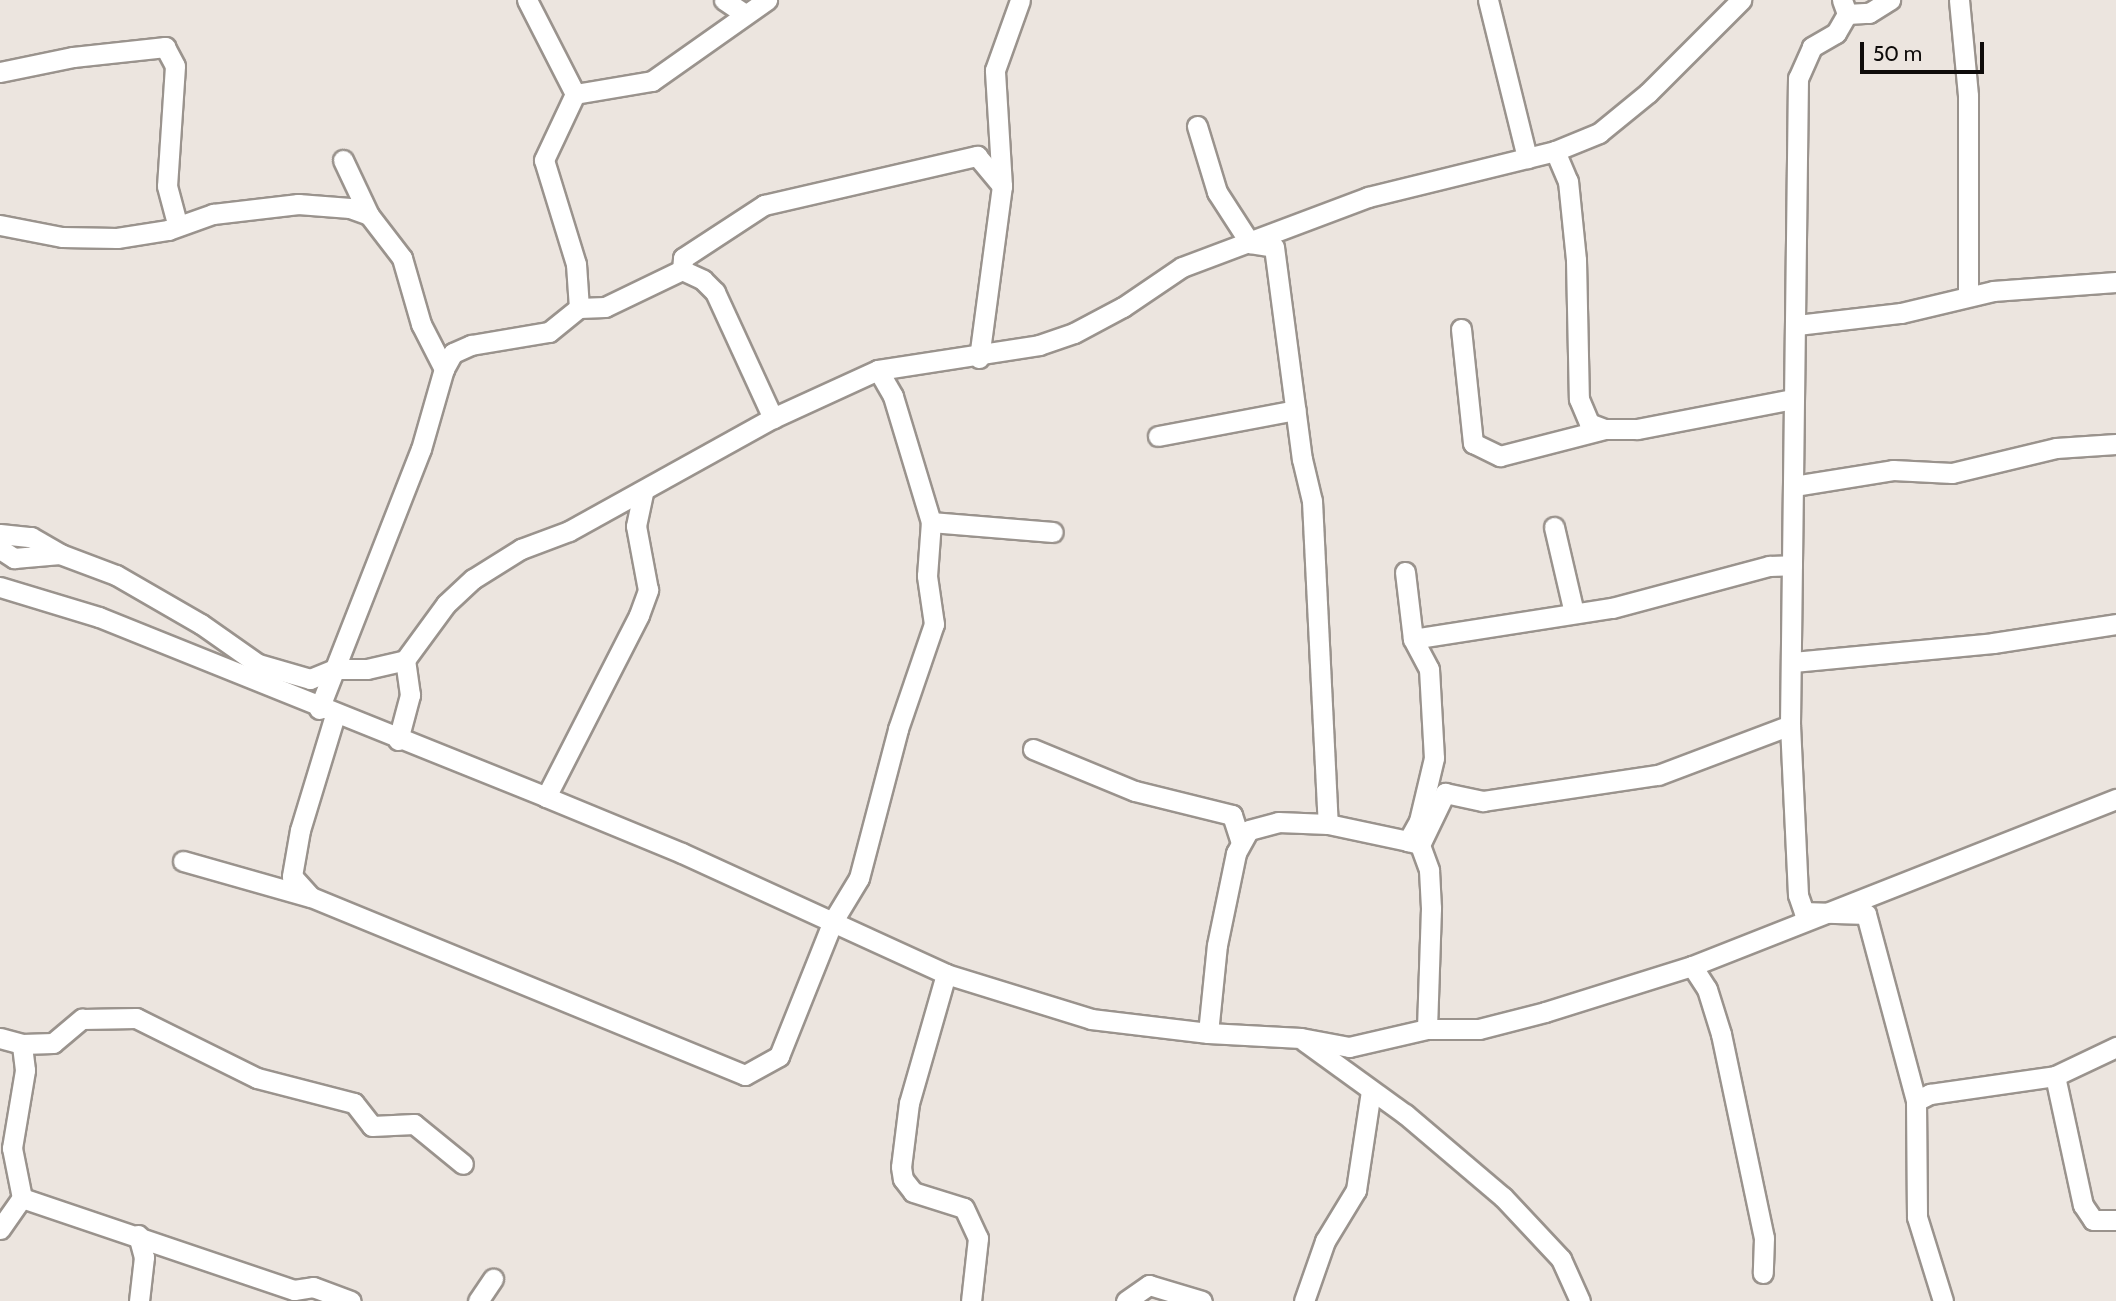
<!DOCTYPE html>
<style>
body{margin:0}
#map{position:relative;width:2116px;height:1301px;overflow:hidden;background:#ece5df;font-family:Cabin,sans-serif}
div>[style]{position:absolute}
.roads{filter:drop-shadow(2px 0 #9a938d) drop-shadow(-2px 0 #9a938d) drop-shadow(0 2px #9a938d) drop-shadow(0 -2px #9a938d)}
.street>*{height:19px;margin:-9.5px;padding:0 9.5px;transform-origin:9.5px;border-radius:9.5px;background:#fff}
span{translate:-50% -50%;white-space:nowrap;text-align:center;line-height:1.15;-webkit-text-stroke:5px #ece5df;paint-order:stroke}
.scale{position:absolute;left:1860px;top:42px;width:124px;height:32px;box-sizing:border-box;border:4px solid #0e0b0a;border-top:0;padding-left:9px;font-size:21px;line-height:24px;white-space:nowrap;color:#0e0b0a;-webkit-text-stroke:5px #ece5df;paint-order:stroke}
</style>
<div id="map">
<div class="roads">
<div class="street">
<div style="left:527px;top:0;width:106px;rotate:62.9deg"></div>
<div style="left:724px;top:0;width:23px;rotate:34deg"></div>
<div style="left:1488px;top:0;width:163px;rotate:76.1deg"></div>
<div style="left:1842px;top:0;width:15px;rotate:70deg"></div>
<div style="left:1847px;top:14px;width:22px;rotate:120deg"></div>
<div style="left:1836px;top:33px;width:28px;rotate:150deg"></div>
<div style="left:1812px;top:47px;width:34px;rotate:114deg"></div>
<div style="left:1798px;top:78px;width:647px;rotate:90.71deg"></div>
<div style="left:1790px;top:725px;width:170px;rotate:87.3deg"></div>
<div style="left:1798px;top:895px;width:18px;rotate:71deg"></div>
<div style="left:1804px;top:912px;width:62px;rotate:1.8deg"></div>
<div style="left:1866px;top:914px;width:194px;rotate:75deg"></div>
<div style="left:1916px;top:1101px;width:116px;rotate:89.5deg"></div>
<div style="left:1917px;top:1217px;width:88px;rotate:72.8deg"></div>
<div style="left:1959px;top:0;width:96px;rotate:84.6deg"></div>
<div style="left:1968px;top:96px;width:200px;rotate:90deg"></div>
<div style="left:1847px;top:14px;width:22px;rotate:-3deg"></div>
<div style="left:1869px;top:13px;width:25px;rotate:-32deg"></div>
<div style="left:0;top:72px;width:75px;rotate:-11.6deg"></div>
<div style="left:73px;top:57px;width:93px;rotate:-6.2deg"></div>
<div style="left:165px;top:47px;width:21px;rotate:62deg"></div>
<div style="left:175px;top:66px;width:120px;rotate:93.8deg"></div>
<div style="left:167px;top:186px;width:39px;rotate:75deg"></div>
<div style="left:575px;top:94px;width:73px;rotate:115.2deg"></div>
<div style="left:544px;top:160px;width:109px;rotate:72.9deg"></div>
<div style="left:576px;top:264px;width:44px;rotate:86.1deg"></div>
<div style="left:575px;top:94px;width:78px;rotate:-9.6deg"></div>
<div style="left:652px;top:81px;width:141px;rotate:-35.2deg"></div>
<div style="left:1197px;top:126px;width:69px;rotate:73.1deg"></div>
<div style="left:1217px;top:192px;width:61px;rotate:57.1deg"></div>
<div style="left:1250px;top:243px;width:24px;rotate:9deg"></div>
<div style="left:1274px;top:247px;width:214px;rotate:82.5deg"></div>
<div style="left:1302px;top:459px;width:43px;rotate:76.6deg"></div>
<div style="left:1312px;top:501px;width:323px;rotate:87.2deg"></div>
<div style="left:1555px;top:151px;width:33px;rotate:67deg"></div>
<div style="left:1568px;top:181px;width:79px;rotate:84.2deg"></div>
<div style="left:1576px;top:260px;width:139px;rotate:88.8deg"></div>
<div style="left:1579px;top:399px;width:26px;rotate:67deg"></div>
<div style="left:1589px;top:423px;width:17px;rotate:21deg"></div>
<div style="left:1605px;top:429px;width:32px"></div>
<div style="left:1637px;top:429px;width:159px;rotate:-10.9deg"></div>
<div style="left:343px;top:160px;width:61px;rotate:64.7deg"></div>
<div style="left:0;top:225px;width:63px;rotate:11deg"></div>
<div style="left:62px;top:237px;width:55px;rotate:1deg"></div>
<div style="left:117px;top:238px;width:52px;rotate:-8.9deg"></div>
<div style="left:168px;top:230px;width:48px;rotate:-19.6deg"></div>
<div style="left:213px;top:214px;width:86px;rotate:-6.7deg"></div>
<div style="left:298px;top:204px;width:52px;rotate:4.4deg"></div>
<div style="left:350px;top:208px;width:20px;rotate:20deg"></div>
<div style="left:369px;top:215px;width:54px;rotate:52.5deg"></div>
<div style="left:402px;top:258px;width:69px;rotate:73.9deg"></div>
<div style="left:421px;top:324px;width:51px;rotate:62.9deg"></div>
<div style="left:682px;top:270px;width:12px;rotate:-85deg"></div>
<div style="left:683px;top:258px;width:97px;rotate:-33.2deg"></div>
<div style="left:764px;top:205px;width:219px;rotate:-13deg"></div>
<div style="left:977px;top:156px;width:39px;rotate:50deg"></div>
<div style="left:1797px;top:325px;width:105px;rotate:-6.6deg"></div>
<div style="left:1901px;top:313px;width:95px;rotate:-13.4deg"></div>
<div style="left:1993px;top:291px;width:123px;rotate:-4.2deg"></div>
<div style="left:1461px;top:329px;width:115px;rotate:84deg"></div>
<div style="left:1473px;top:443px;width:30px;rotate:26deg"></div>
<div style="left:1500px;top:456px;width:108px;rotate:-14.4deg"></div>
<div style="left:979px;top:358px;width:174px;rotate:-82.4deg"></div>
<div style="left:1002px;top:186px;width:116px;rotate:-93.5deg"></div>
<div style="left:995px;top:70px;width:74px;rotate:-70.3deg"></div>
<div style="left:1158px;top:436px;width:140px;rotate:-10.7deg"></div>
<div style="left:1794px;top:486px;width:100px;rotate:-9.2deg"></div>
<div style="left:1893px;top:470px;width:59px;rotate:2.9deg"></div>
<div style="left:1952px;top:473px;width:107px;rotate:-13.5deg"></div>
<div style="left:2056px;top:448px;width:60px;rotate:-3.8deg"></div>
<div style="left:931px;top:522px;width:122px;rotate:4.7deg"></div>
<div style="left:1554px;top:527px;width:88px;rotate:76.9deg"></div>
<div style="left:0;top:534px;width:31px;rotate:6deg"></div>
<div style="left:31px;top:537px;width:34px;rotate:30deg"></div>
<div style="left:0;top:549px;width:17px;rotate:33deg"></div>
<div style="left:14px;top:558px;width:46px;rotate:-5deg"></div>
<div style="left:60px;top:554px;width:60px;rotate:20.6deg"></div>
<div style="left:116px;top:575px;width:98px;rotate:30deg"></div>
<div style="left:201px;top:624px;width:70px;rotate:35.1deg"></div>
<div style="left:258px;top:664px;width:54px;rotate:16.1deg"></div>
<div style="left:310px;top:679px;width:27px;rotate:-22deg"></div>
<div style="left:335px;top:669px;width:32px"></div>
<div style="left:367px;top:669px;width:39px;rotate:-13deg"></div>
<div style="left:405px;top:660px;width:69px;rotate:-53.8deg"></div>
<div style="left:446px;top:604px;width:37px;rotate:-43deg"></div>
<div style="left:473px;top:579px;width:57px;rotate:-32deg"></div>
<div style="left:521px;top:549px;width:51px;rotate:-20.6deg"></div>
<div style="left:569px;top:531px;width:233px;rotate:-29deg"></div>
<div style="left:773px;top:418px;width:115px;rotate:-24.6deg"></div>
<div style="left:878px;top:370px;width:163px;rotate:-8.8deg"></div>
<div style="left:1039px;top:345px;width:37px;rotate:-19deg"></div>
<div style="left:1074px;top:333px;width:55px;rotate:-28deg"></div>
<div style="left:1123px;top:307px;width:71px;rotate:-34.1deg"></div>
<div style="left:1182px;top:267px;width:199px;rotate:-20.6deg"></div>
<div style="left:1368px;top:197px;width:193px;rotate:-13.8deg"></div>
<div style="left:1555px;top:151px;width:48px;rotate:-22.2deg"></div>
<div style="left:1599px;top:133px;width:63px;rotate:-39.2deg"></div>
<div style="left:1648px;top:93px;width:132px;rotate:-45deg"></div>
<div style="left:1405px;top:572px;width:67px;rotate:83.2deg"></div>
<div style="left:1413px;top:639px;width:34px;rotate:62deg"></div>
<div style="left:1429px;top:669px;width:89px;rotate:86.8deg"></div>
<div style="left:1434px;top:758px;width:65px;rotate:103.4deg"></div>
<div style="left:1419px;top:821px;width:23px;rotate:119deg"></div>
<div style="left:1408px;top:841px;width:11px;rotate:15deg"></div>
<div style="left:0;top:587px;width:103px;rotate:16.9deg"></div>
<div style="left:99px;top:617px;width:482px;rotate:21.9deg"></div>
<div style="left:546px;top:797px;width:147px;rotate:22.4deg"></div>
<div style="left:682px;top:853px;width:290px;rotate:24.6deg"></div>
<div style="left:946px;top:974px;width:152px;rotate:17.2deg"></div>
<div style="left:1091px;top:1019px;width:118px;rotate:6.8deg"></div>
<div style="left:1208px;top:1033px;width:93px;rotate:3.1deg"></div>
<div style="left:1301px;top:1038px;width:49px;rotate:10.6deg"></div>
<div style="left:1349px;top:1047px;width:80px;rotate:-13deg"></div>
<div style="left:1427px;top:1029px;width:52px"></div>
<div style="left:1479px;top:1029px;width:68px;rotate:-14.4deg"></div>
<div style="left:1545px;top:1012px;width:154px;rotate:-17.4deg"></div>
<div style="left:1692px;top:966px;width:456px;rotate:-21.5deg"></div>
<div style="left:1413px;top:639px;width:201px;rotate:-8.9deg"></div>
<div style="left:1612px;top:608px;width:163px;rotate:-15deg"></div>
<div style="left:1769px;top:566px;width:23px;rotate:-2deg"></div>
<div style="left:1793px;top:662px;width:201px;rotate:-5.4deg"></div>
<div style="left:1993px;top:643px;width:124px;rotate:-8.8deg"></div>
<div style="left:319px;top:709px;width:279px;rotate:-68.6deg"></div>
<div style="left:421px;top:449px;width:83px;rotate:-74deg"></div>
<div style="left:444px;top:369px;width:18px;rotate:-61deg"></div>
<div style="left:453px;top:353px;width:20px;rotate:-24deg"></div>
<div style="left:471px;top:345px;width:79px;rotate:-9.5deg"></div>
<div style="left:549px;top:332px;width:38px;rotate:-39deg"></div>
<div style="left:579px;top:308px;width:26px;rotate:-2deg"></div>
<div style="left:605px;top:307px;width:85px;rotate:-25.7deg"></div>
<div style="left:682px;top:270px;width:23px;rotate:25deg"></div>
<div style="left:703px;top:280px;width:17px;rotate:45deg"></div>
<div style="left:715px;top:292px;width:139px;rotate:65.3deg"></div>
<div style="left:335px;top:715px;width:120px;rotate:106.9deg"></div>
<div style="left:300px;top:830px;width:47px;rotate:99.9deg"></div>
<div style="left:292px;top:876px;width:28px;rotate:48deg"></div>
<div style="left:311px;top:897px;width:469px;rotate:22.3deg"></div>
<div style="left:745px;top:1075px;width:39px;rotate:-29deg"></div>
<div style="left:779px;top:1056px;width:145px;rotate:-68.2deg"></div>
<div style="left:833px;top:921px;width:50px;rotate:-58.8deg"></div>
<div style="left:859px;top:878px;width:154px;rotate:-75.3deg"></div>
<div style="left:898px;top:729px;width:111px;rotate:-71.1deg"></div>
<div style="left:934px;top:624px;width:49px;rotate:-98.3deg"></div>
<div style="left:927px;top:576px;width:54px;rotate:-85.8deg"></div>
<div style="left:931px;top:522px;width:132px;rotate:-106.8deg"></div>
<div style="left:893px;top:396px;width:30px;rotate:-120deg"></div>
<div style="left:398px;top:740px;width:47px;rotate:-75.1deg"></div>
<div style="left:410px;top:695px;width:35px;rotate:-98deg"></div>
<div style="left:1033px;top:749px;width:110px;rotate:22.4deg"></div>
<div style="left:1135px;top:791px;width:100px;rotate:13.9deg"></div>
<div style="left:1232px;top:815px;width:26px;rotate:72deg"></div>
<div style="left:546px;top:797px;width:204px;rotate:-62.9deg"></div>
<div style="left:639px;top:615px;width:27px;rotate:-70deg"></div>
<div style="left:648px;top:590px;width:65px;rotate:-100.6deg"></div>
<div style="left:636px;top:526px;width:33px;rotate:-78deg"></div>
<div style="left:1420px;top:845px;width:58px;rotate:-64.3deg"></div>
<div style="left:1445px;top:793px;width:39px;rotate:12deg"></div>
<div style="left:1483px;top:801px;width:177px;rotate:-8.5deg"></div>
<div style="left:1658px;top:775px;width:141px;rotate:-20.7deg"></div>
<div style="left:1420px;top:845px;width:27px;rotate:70deg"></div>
<div style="left:1429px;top:870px;width:38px;rotate:87deg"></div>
<div style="left:1431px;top:908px;width:121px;rotate:91.9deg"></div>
<div style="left:183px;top:861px;width:132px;rotate:15.8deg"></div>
<div style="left:1692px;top:966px;width:27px;rotate:57deg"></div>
<div style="left:1707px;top:989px;width:47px;rotate:72.7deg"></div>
<div style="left:1721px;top:1034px;width:208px;rotate:78.1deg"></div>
<div style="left:1764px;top:1238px;width:35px;rotate:92deg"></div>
<div style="left:946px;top:974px;width:134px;rotate:106deg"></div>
<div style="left:909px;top:1103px;width:64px;rotate:97.1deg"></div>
<div style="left:901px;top:1167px;width:12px;rotate:81deg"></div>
<div style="left:903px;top:1179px;width:16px;rotate:52deg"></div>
<div style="left:913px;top:1192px;width:53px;rotate:17.4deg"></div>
<div style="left:964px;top:1208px;width:33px;rotate:65deg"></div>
<div style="left:978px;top:1238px;width:63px;rotate:96.3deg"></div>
<div style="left:1208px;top:1033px;width:88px;rotate:-84.2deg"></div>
<div style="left:1217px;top:945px;width:94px;rotate:-78.3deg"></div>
<div style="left:1236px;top:853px;width:26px;rotate:-61deg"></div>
<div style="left:1249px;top:830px;width:30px;rotate:-15deg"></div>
<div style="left:1278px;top:822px;width:50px;rotate:2.3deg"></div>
<div style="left:1328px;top:824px;width:82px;rotate:12deg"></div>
<div style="left:0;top:1038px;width:23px;rotate:15deg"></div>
<div style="left:22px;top:1044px;width:31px;rotate:-2deg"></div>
<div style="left:53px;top:1043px;width:38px;rotate:-40deg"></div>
<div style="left:82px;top:1019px;width:54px;rotate:-1.1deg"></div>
<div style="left:136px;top:1018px;width:135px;rotate:26.4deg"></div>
<div style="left:257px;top:1078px;width:100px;rotate:14.5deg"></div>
<div style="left:354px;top:1103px;width:29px;rotate:52deg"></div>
<div style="left:372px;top:1126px;width:42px;rotate:-2.7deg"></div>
<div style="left:414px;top:1124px;width:63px;rotate:39.2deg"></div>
<div style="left:1304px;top:1041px;width:125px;rotate:35.9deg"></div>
<div style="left:1405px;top:1114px;width:128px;rotate:40.3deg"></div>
<div style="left:1503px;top:1197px;width:85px;rotate:46.9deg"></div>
<div style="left:1561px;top:1259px;width:46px;rotate:65.7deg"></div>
<div style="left:2055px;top:1076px;width:132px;rotate:77.8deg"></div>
<div style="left:2083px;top:1205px;width:18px;rotate:56deg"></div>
<div style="left:2093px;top:1220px;width:23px"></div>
<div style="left:1916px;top:1101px;width:16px;rotate:-27deg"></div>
<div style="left:1930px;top:1094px;width:126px;rotate:-8.2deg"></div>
<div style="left:2055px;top:1076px;width:68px;rotate:-25.4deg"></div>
<div style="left:22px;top:1198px;width:287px;rotate:18.7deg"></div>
<div style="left:294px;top:1290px;width:19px;rotate:-9deg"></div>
<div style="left:313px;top:1287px;width:40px;rotate:20.2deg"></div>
<div style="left:0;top:1229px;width:38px;rotate:-55deg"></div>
<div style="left:22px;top:1198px;width:51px;rotate:-101.3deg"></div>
<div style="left:12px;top:1148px;width:79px;rotate:-80.5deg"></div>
<div style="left:25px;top:1070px;width:26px;rotate:-97deg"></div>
<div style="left:138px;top:1235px;width:23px;rotate:75deg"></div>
<div style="left:144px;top:1257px;width:44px;rotate:96.5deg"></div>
<div style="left:478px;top:1301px;width:27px;rotate:-56deg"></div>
<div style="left:1126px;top:1301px;width:28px;rotate:-35deg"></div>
<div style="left:1149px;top:1285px;width:55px;rotate:16.8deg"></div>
<div style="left:1304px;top:1301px;width:64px;rotate:-70.7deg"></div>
<div style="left:1325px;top:1241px;width:60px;rotate:-58.7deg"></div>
<div style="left:1356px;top:1190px;width:100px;rotate:-81.4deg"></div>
</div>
</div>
<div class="scale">50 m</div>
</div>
